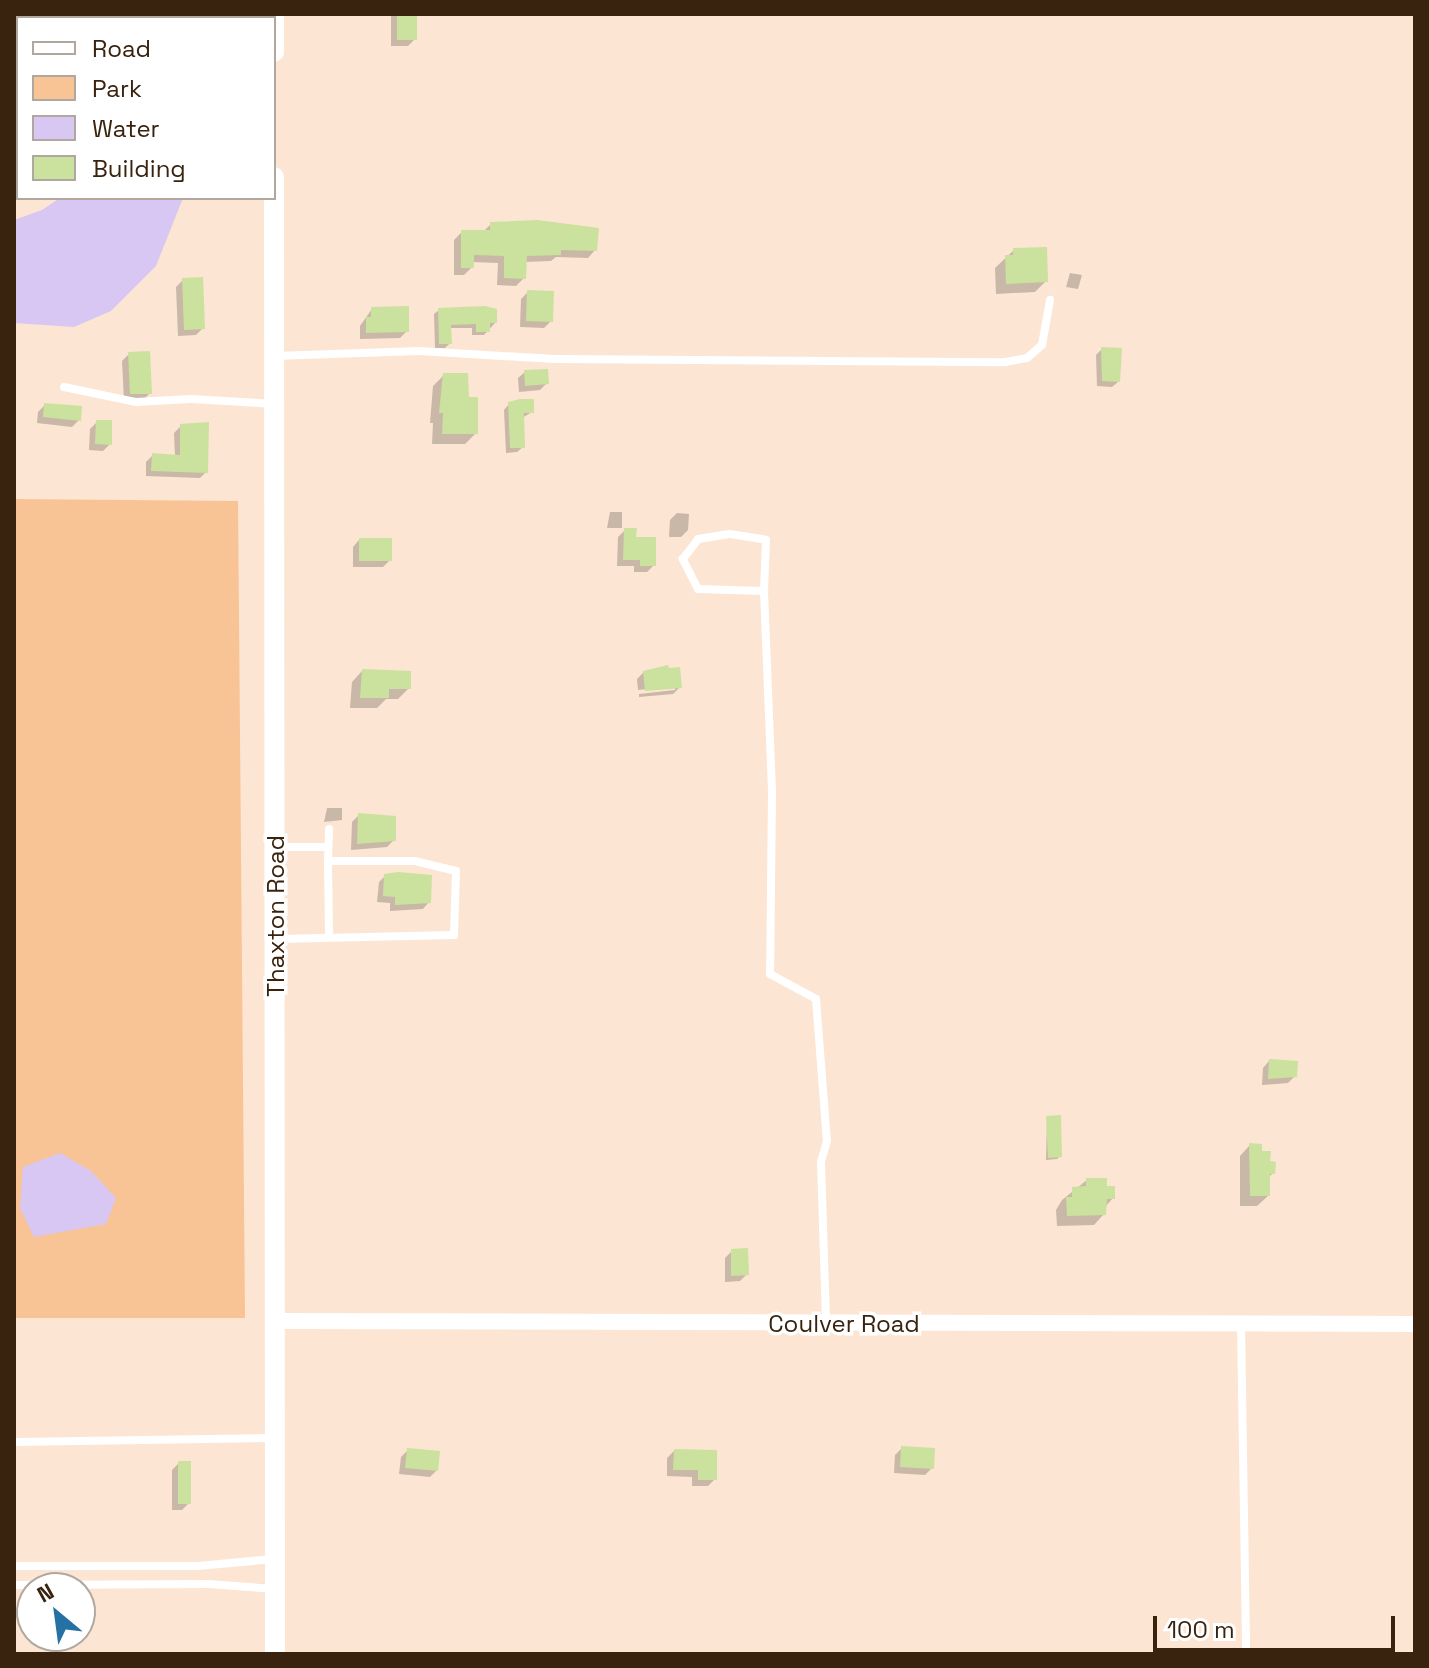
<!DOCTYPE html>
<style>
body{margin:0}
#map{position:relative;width:1429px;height:1668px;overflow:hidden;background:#fce5d2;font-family:"Space Grotesk",sans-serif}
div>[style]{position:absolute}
.green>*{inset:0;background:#f8c496}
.water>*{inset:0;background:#d8c6f3}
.shadow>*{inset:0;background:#0003}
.building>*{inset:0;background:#cbe19e}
.service>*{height:8px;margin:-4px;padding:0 4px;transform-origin:4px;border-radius:4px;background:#fff}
.minor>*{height:16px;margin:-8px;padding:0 8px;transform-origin:8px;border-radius:8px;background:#fff}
.tertiary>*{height:20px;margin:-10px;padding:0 10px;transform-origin:10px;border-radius:10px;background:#fff}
span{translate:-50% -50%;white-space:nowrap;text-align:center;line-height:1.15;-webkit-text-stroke:7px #fff;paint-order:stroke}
.street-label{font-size:24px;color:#39230f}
.frame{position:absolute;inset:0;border:16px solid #39230f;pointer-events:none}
.legend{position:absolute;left:16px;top:16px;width:260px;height:184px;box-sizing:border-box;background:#fff;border:2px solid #b0a79f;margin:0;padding:10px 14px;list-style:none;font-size:24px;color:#39230f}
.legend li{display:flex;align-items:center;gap:16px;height:40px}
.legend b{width:40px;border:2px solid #b0a79f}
.north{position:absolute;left:16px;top:1572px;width:80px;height:80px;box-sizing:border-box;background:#fff;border:2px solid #b0a79f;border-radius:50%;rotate:331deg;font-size:22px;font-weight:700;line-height:32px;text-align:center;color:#39230f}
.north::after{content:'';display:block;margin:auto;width:28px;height:36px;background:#2671a4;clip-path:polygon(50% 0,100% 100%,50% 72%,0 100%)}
.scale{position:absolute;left:1153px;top:1616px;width:242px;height:36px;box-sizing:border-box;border:4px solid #39230f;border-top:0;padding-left:10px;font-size:24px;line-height:28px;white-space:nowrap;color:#39230f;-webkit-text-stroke:6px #fff;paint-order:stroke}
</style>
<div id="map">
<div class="green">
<div style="clip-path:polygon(14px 14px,245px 14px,245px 18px,18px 18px,18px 94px,14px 96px)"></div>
<div style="clip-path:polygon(14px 499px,238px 501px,245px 1318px,14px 1318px)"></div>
</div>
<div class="water">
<div style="clip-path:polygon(60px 198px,183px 198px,156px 266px,111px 311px,74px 327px,14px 323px,14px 220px,42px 210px)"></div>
<div style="clip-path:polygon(60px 1153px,91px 1171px,116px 1198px,106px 1224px,34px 1237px,20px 1208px,23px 1167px)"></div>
</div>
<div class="shadow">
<div style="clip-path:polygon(391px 14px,415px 14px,415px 39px,408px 46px,391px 46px)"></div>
<div style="clip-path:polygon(491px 224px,595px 250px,588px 258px,556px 257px,551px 261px,524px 262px,524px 278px,516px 286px,497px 285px,498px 263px,472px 262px,472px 267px,464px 275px,454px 275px,454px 240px,462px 232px,483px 232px)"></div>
<div style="clip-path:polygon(1014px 250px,1046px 281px,1035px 292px,996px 294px,995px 268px)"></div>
<div style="clip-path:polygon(1070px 273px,1082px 275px,1078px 289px,1066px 287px)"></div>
<div style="clip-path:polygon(183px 280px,203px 328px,196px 335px,178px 336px,176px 287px)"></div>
<div style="clip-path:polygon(528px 292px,551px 321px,544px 328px,520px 327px,521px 299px)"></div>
<div style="clip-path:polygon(372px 309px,407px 331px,400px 338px,360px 339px,360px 326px)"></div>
<div style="clip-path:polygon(439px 310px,495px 323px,484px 335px,472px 335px,472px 328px,449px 328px,450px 343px,445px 348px,435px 348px,434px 314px)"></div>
<div style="clip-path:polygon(1102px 349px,1118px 382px,1112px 387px,1097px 386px,1096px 355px)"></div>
<div style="clip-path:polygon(129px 354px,150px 393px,143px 400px,124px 400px,122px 361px)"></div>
<div style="clip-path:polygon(525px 372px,547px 383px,540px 390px,519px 392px,518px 378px)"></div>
<div style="clip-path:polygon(444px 375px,467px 399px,476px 433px,465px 444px,432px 444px,433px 423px,430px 423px,433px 386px)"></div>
<div style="clip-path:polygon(509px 404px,532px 412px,522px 418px,523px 447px,517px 452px,506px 453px,504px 410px)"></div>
<div style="clip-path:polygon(45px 405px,79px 420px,72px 427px,37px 423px,38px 412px)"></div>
<div style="clip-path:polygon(97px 422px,110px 444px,103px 451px,89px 450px,90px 429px)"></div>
<div style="clip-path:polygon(181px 426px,206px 472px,200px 478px,146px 476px,146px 462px,153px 455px,175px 456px,174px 433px)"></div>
<div style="clip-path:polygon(610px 512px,622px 512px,622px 532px,622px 528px,607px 528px)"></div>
<div style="clip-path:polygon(677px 513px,689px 514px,688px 530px,681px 537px,669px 537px,670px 520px)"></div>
<div style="clip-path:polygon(625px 530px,654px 565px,647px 572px,634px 572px,634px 566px,617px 566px,618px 537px)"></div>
<div style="clip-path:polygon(359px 540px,390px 560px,383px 567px,353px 567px,353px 547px)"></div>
<div style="clip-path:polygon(362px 671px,409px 688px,398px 699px,386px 699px,377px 708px,350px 708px,352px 682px)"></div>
<div style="clip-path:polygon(644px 672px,680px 687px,673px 694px,639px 697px,639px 694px,675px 690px,675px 686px,638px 690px,637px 679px)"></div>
<div style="clip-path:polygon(327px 808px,342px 808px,342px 820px,324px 822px)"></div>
<div style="clip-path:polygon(359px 815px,394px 840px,387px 847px,351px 850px,352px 822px)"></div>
<div style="clip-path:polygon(385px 876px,429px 902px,423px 909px,390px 911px,390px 903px,377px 902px,379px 882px)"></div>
<div style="clip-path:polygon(1269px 1061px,1295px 1076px,1288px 1083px,1262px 1085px,1263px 1068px)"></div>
<div style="clip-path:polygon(1047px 1118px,1060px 1156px,1057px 1159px,1046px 1160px)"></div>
<div style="clip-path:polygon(1250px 1145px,1260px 1153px,1273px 1173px,1268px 1178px,1268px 1196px,1257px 1206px,1240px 1206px,1240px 1156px)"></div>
<div style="clip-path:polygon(1087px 1180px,1105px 1188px,1113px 1198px,1105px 1207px,1104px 1214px,1094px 1225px,1057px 1226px,1056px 1210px,1062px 1200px)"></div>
<div style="clip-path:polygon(732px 1251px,747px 1274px,740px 1281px,725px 1282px,725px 1258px)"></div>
<div style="clip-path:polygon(902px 1448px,932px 1468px,925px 1475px,894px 1473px,895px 1455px)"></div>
<div style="clip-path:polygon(408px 1450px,437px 1470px,430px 1477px,399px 1474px,401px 1457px)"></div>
<div style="clip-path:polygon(674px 1451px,715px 1479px,708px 1486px,692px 1486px,692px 1477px,667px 1476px,667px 1458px)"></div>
<div style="clip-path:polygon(179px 1463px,189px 1503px,182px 1510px,172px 1510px,172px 1470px)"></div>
</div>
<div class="building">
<div style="clip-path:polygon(397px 14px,417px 14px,417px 40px,397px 40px)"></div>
<div style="clip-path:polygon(537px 220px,599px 228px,597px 251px,561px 250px,561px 255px,527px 256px,526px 279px,504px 278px,504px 256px,474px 255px,474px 268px,461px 268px,461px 230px,490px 230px,490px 222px)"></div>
<div style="clip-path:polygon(1047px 247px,1048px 282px,1006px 284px,1005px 255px,1013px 255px,1013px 248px)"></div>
<div style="clip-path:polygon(203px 277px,205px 329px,184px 330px,182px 278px)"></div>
<div style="clip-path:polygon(527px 290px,554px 291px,553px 322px,526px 321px)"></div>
<div style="clip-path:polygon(409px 306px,409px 332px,366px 333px,366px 317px,371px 317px,371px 307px)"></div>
<div style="clip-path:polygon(485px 306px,497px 309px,497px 323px,490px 323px,490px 332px,476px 332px,476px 324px,451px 325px,452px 344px,439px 344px,438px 308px)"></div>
<div style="clip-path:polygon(1101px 347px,1122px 348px,1120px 382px,1102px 381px)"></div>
<div style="clip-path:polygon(150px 351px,152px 394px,130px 394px,128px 352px)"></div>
<div style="clip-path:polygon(548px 369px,549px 384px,525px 386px,524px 370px)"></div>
<div style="clip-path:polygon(443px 373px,468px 373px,469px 397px,478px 397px,478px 434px,442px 434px,443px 413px,439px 413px)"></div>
<div style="clip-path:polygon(520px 399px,534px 399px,534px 413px,524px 413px,525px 448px,510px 448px,508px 402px)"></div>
<div style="clip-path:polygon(44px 403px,82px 406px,81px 421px,43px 417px)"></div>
<div style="clip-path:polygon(96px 420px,112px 420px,112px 445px,95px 444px)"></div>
<div style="clip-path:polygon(209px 422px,208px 473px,151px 471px,152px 453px,180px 455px,180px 424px)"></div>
<div style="clip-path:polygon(624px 528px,637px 528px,636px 537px,656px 537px,656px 566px,640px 566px,640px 560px,623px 560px)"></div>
<div style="clip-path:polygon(359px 538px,392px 538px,392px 561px,359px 561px)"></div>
<div style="clip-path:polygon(668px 665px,669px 668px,680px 667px,682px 688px,645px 691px,643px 671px)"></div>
<div style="clip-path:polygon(362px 669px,411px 671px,411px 689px,389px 689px,389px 698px,360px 698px)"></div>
<div style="clip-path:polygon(358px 813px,396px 816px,396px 841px,357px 844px)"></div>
<div style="clip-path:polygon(398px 872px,432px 875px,431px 903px,395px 905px,395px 897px,383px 896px,384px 874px)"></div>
<div style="clip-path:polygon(1269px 1059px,1298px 1061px,1297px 1077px,1268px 1079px)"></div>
<div style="clip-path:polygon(1061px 1115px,1062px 1157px,1048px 1158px,1046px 1116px)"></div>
<div style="clip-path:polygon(1249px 1143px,1262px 1144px,1262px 1151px,1271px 1151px,1270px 1161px,1276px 1162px,1275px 1174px,1270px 1174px,1270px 1196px,1250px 1196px)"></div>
<div style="clip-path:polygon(1086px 1178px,1107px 1178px,1107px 1186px,1115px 1186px,1115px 1199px,1107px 1199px,1106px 1215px,1067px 1216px,1066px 1197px,1072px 1197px,1072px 1187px,1086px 1186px)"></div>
<div style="clip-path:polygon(748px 1248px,749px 1275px,731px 1276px,731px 1249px)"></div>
<div style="clip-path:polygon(901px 1446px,935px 1448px,934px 1469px,900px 1467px)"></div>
<div style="clip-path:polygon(407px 1448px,440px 1451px,438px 1471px,405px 1468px)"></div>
<div style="clip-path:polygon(674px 1449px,717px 1450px,717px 1480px,698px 1480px,698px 1470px,673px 1470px)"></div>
<div style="clip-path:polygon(178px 1461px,191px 1461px,191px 1504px,178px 1504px)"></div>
</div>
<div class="service">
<div style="left:275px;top:356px;width:144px;rotate:-2deg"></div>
<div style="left:419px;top:351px;width:136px;rotate:3.4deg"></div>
<div style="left:555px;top:359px;width:450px;rotate:0.4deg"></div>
<div style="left:1005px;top:362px;width:22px;rotate:-10deg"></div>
<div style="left:1027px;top:358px;width:20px;rotate:-41deg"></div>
<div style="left:1042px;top:345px;width:46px;rotate:-79.9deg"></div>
<div style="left:64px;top:387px;width:74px;rotate:11.8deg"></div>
<div style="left:136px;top:402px;width:55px;rotate:-3.1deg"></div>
<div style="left:191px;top:399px;width:83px;rotate:3.4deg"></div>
<div style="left:764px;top:591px;width:66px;rotate:-178.3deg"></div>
<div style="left:698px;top:589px;width:34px;rotate:-117deg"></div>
<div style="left:683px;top:559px;width:25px;rotate:-53deg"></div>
<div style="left:698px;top:539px;width:32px;rotate:-9deg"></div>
<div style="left:730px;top:534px;width:36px;rotate:9deg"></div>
<div style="left:766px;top:540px;width:51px;rotate:92.2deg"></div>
<div style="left:764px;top:591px;width:201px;rotate:87.7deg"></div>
<div style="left:772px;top:792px;width:182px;rotate:90.6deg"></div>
<div style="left:770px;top:974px;width:52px;rotate:28.5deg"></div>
<div style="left:816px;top:999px;width:142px;rotate:85.6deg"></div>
<div style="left:827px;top:1141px;width:22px;rotate:106deg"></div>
<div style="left:821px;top:1162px;width:160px;rotate:88.2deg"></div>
<div style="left:276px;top:847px;width:52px"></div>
<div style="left:328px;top:861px;width:32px;rotate:-88deg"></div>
<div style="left:277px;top:939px;width:177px;rotate:-1.3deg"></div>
<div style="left:454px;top:935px;width:64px;rotate:-88.2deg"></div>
<div style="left:456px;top:871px;width:42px;rotate:-166.3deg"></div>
<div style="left:415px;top:861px;width:87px;rotate:180deg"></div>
<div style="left:328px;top:861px;width:76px;rotate:89.2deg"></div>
<div style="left:1241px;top:1324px;width:330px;rotate:89.1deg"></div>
<div style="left:14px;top:1442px;width:260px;rotate:-0.9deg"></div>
<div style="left:14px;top:1566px;width:184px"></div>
<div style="left:198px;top:1566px;width:76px;rotate:-5.3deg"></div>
<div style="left:14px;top:1585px;width:194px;rotate:-0.3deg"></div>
<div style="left:208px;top:1584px;width:66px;rotate:4.3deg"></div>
</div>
<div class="minor">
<div style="left:273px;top:1321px;width:1142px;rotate:0.15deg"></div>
</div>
<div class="tertiary">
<div style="left:274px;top:52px;width:38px;rotate:-90deg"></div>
<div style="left:274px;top:177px;width:1477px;rotate:89.96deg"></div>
</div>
<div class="street-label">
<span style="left:276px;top:916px;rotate:-90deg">Thaxton Road</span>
<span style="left:844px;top:1324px">Coulver Road</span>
</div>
<div class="frame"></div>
<ul class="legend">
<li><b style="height:10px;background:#fff"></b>Road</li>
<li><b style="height:22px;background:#f8c496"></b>Park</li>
<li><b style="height:22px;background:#d8c6f3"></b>Water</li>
<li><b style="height:22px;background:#cbe19e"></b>Building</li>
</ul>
<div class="north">N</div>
<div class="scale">100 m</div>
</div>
